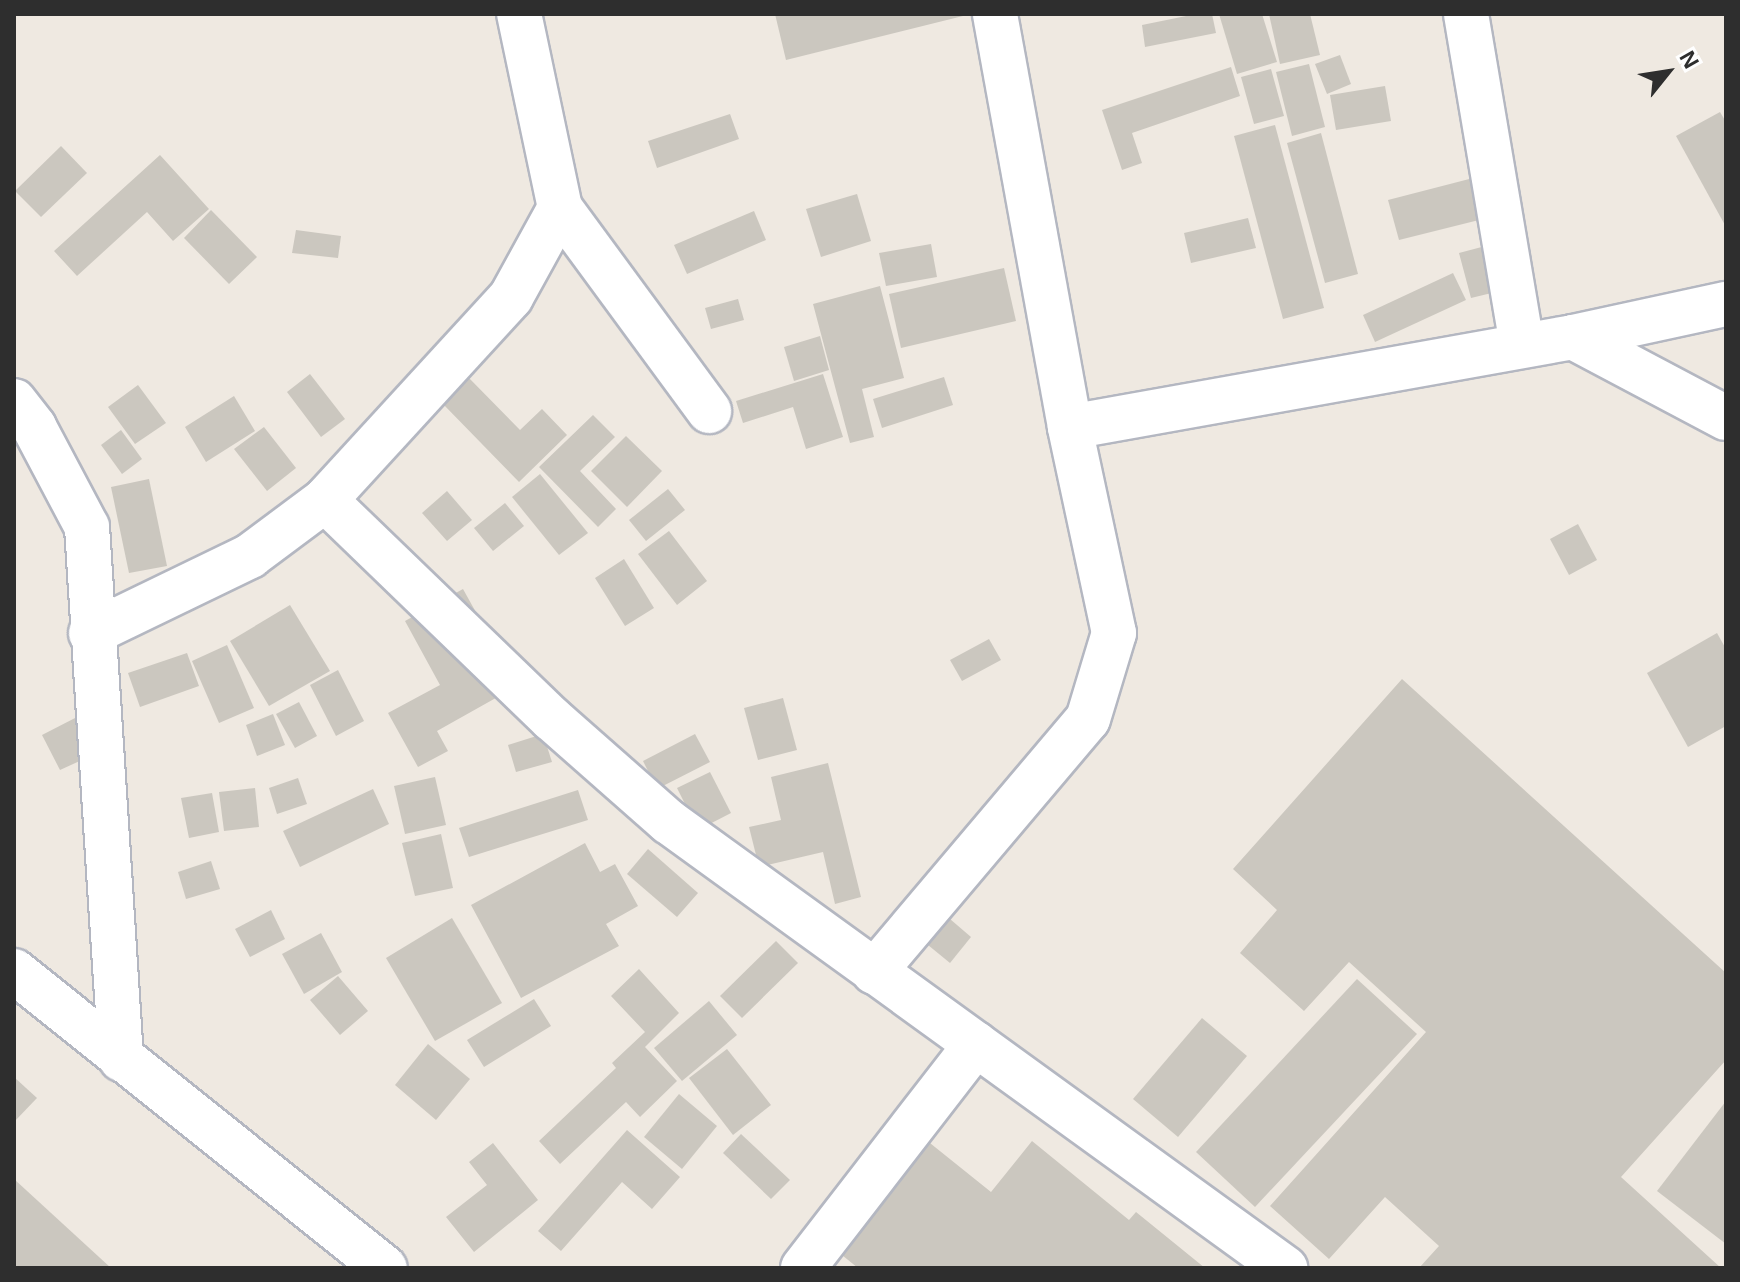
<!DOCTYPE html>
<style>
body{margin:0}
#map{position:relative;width:1740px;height:1282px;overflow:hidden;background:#efe9e1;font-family:Helvetica,sans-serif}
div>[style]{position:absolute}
.building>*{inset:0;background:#cbc7bf}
.roads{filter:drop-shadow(2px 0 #b4b7c1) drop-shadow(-2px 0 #b4b7c1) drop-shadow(0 2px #b4b7c1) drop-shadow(0 -2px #b4b7c1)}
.street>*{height:44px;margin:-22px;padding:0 22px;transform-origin:22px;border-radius:22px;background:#fff}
.secondary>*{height:44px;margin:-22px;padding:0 22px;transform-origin:22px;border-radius:22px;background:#fff}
span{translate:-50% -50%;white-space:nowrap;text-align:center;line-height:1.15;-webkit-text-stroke:7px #fff;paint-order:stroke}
.frame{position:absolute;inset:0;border:16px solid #2e2e2e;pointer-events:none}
.north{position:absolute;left:1628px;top:32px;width:80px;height:80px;-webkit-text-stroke:6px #fff;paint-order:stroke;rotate:60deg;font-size:22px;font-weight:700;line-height:32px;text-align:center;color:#2e2e2e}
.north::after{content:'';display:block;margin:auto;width:28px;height:36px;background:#2e2e2e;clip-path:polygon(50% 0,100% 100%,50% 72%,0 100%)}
</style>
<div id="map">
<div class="building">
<div style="clip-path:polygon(775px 14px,966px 14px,967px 15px,786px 60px)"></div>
<div style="clip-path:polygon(1196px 14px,1212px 14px,1216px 33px,1145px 47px,1142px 25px)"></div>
<div style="clip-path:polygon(1219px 14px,1262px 14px,1277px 62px,1237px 74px)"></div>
<div style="clip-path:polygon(1269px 14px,1310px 14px,1320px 55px,1280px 64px)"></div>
<div style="clip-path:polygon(1340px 55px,1351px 84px,1327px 94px,1315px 64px)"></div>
<div style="clip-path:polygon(1309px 64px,1325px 127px,1292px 136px,1276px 72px)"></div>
<div style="clip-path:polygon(1231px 67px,1240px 96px,1132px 133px,1142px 163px,1122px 170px,1102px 110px)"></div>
<div style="clip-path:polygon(1271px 69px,1284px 116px,1254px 124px,1241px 77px)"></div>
<div style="clip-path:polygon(1385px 86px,1391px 121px,1336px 130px,1330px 95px)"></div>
<div style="clip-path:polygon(1720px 112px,1726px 122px,1726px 227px,1676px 136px)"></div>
<div style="clip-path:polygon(730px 114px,739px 139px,657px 168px,648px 141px)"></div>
<div style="clip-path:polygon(1275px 125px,1324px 308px,1283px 319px,1234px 136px)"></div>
<div style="clip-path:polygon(1321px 133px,1358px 274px,1325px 283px,1287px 143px)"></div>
<div style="clip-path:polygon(61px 146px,87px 173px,41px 217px,15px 191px)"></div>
<div style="clip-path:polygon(160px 155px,209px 209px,173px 241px,147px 212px,77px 276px,54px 251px)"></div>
<div style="clip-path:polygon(1477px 177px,1487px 218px,1399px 240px,1388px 200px)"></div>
<div style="clip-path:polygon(857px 194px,871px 241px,821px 257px,806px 209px)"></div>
<div style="clip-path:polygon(211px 210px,257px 257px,229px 284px,184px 238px)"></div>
<div style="clip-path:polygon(754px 211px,766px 240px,687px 274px,674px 245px)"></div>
<div style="clip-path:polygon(1248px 218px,1256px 248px,1191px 263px,1184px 233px)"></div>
<div style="clip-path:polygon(296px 230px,341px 236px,338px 258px,292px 253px)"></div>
<div style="clip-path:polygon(931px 244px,937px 277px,886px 286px,879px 253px)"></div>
<div style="clip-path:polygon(1493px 244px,1504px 290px,1471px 298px,1459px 253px)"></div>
<div style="clip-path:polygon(1004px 268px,1016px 321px,901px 348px,889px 294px)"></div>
<div style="clip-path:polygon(1453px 273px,1466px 300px,1375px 342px,1363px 315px)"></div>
<div style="clip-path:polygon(880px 286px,904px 378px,862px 389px,874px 437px,850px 443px,813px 304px)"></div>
<div style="clip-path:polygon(738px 299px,744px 320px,711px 329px,705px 308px)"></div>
<div style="clip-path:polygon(820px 336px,829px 370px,794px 381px,784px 347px)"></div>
<div style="clip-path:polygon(310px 374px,345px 419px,321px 437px,287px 392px)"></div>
<div style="clip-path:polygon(823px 374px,843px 437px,806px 449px,793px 407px,743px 423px,736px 401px)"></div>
<div style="clip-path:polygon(944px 377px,953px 405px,882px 428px,873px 399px)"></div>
<div style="clip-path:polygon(469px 378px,520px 430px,542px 409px,567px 435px,519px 482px,443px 404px)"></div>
<div style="clip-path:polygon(138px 385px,166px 423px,135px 444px,108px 407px)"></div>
<div style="clip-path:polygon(234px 396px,255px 431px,206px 462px,185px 427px)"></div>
<div style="clip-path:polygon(593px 415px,615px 437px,580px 471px,616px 509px,598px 527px,539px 467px)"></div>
<div style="clip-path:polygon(264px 427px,296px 468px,267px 491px,234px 449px)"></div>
<div style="clip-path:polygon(121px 430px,142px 459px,122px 474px,101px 445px)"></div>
<div style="clip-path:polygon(626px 436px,662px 471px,627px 507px,591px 471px)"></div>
<div style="clip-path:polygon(540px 474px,588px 533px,559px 555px,512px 497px)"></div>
<div style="clip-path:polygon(149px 479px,167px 566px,129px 573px,111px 487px)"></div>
<div style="clip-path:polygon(668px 489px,685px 510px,646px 541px,629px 520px)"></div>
<div style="clip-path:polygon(447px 491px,472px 520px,447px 541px,422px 513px)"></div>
<div style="clip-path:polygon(505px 503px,524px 526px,493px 551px,474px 528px)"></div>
<div style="clip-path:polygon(1578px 524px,1597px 560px,1569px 575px,1550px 539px)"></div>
<div style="clip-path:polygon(669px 531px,707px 581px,677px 605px,638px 554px)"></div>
<div style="clip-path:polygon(624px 559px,654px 608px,625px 626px,595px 578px)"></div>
<div style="clip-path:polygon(463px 589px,517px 686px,437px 731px,448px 751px,418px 767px,388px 713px,440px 685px,405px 621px)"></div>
<div style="clip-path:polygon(290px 605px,330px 671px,269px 706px,230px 641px)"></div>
<div style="clip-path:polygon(1717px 633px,1726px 649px,1726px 726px,1688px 747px,1647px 673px)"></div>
<div style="clip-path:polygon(989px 639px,1001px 660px,962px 681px,950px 660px)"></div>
<div style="clip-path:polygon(227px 645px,254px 708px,219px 723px,192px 661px)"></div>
<div style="clip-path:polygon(187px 653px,199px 686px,140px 707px,128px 673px)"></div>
<div style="clip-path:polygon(338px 670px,364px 721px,336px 736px,310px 685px)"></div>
<div style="clip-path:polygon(1402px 679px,1726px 973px,1726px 1060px,1621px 1177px,1721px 1268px,1419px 1268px,1439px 1246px,1385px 1197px,1329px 1259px,1270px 1206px,1426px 1032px,1349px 962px,1304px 1011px,1240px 953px,1277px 910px,1233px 869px)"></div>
<div style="clip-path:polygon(783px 698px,797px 750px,758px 760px,744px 708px)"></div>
<div style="clip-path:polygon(299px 702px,317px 736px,295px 748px,276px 714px)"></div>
<div style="clip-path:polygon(273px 714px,285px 745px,257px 756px,246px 725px)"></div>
<div style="clip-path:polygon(77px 717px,95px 754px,60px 770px,42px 735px)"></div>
<div style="clip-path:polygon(543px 734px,552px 762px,516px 772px,508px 745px)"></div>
<div style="clip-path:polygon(695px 734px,710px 762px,657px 789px,643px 761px)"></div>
<div style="clip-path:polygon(828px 763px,861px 897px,835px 904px,823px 852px,759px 867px,749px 827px,781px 820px,771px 777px)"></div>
<div style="clip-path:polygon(710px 772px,731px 813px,698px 830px,677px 788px)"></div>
<div style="clip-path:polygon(435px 777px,446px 825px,405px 834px,394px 786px)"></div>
<div style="clip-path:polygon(298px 778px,307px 804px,277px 814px,269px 788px)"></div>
<div style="clip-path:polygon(255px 788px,259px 827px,224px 831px,219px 792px)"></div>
<div style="clip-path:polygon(373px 789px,389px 824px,300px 867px,283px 831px)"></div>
<div style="clip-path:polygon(578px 790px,588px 820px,469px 857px,459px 828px)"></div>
<div style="clip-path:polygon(212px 793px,219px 832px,189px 838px,181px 798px)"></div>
<div style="clip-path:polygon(441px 834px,453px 888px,415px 896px,402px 843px)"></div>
<div style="clip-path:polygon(585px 843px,600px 872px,615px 864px,638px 906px,606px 924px,619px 946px,521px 998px,471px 905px)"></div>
<div style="clip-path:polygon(648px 849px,698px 893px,677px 917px,627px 874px)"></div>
<div style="clip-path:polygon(211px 861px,220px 889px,186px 899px,178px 872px)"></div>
<div style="clip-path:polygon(271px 910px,285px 939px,250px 957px,235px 929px)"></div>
<div style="clip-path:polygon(452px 918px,502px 1003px,435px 1041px,386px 958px)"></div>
<div style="clip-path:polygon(950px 919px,971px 937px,950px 963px,928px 945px)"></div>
<div style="clip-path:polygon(321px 933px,342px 972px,304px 994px,282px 954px)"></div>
<div style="clip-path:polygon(776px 941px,798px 963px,742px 1018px,720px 996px)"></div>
<div style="clip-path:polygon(639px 969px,679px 1013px,645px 1047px,677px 1081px,640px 1117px,626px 1102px,560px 1164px,539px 1141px,616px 1068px,612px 1063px,645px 1032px,611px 996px)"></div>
<div style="clip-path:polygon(338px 976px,368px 1011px,340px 1035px,310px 1000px)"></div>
<div style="clip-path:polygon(1357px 979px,1417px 1034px,1255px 1207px,1196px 1152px)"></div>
<div style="clip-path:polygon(534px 999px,551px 1026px,484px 1067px,467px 1040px)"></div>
<div style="clip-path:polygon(709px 1001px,737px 1035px,682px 1081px,654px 1048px)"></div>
<div style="clip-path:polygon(1202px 1018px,1247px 1056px,1178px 1137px,1133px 1099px)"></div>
<div style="clip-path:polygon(428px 1044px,470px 1079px,436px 1120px,395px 1085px)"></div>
<div style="clip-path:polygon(727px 1049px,771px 1105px,733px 1135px,689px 1078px)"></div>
<div style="clip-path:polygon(14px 1077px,37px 1098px,14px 1122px)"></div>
<div style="clip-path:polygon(679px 1094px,717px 1126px,682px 1169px,644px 1137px)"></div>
<div style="clip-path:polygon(1726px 1101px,1726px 1244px,1657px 1191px)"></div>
<div style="clip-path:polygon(900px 1119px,991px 1192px,1032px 1141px,1129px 1220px,1136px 1212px,1205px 1268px,858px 1268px,811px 1230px)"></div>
<div style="clip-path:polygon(627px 1130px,680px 1177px,652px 1209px,622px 1182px,561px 1251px,538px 1231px)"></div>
<div style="clip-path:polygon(741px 1134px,790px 1180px,771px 1199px,723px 1153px)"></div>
<div style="clip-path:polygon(493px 1143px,538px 1200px,474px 1252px,446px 1217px,487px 1185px,469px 1162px)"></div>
<div style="clip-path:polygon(14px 1179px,111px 1268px,14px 1268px)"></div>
</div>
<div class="roads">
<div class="street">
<div style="left:1466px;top:14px;width:335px;rotate:80.4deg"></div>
<div style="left:560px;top:208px;width:252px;rotate:53.7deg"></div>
<div style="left:1573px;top:337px;width:173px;rotate:27.9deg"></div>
<div style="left:14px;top:401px;width:33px;rotate:52deg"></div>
<div style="left:34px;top:427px;width:113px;rotate:62.1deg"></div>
<div style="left:87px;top:527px;width:533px;rotate:86.34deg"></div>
<div style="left:1070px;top:427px;width:511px;rotate:-10.14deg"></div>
<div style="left:1573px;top:337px;width:157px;rotate:-12.2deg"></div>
<div style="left:325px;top:500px;width:315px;rotate:44deg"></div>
<div style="left:552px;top:719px;width:156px;rotate:41.4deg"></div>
<div style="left:669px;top:822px;width:761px;rotate:35.91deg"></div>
<div style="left:91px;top:633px;width:177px;rotate:-25.8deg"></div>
<div style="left:250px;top:556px;width:94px;rotate:-36.7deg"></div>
<div style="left:325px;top:500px;width:275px;rotate:-47.5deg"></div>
<div style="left:511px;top:297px;width:102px;rotate:-61.2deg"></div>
<div style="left:560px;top:208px;width:198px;rotate:-101.9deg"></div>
<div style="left:874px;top:972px;width:331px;rotate:-49.8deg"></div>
<div style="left:1088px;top:719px;width:90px;rotate:-73.2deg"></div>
<div style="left:1114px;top:633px;width:211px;rotate:-102.1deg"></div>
<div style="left:1070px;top:427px;width:420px;rotate:-100.3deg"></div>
<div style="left:803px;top:1268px;width:283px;rotate:-52.3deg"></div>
</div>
<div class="secondary">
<div style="left:14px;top:971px;width:475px;rotate:38.7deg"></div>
</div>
</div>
<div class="frame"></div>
<div class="north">N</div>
</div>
